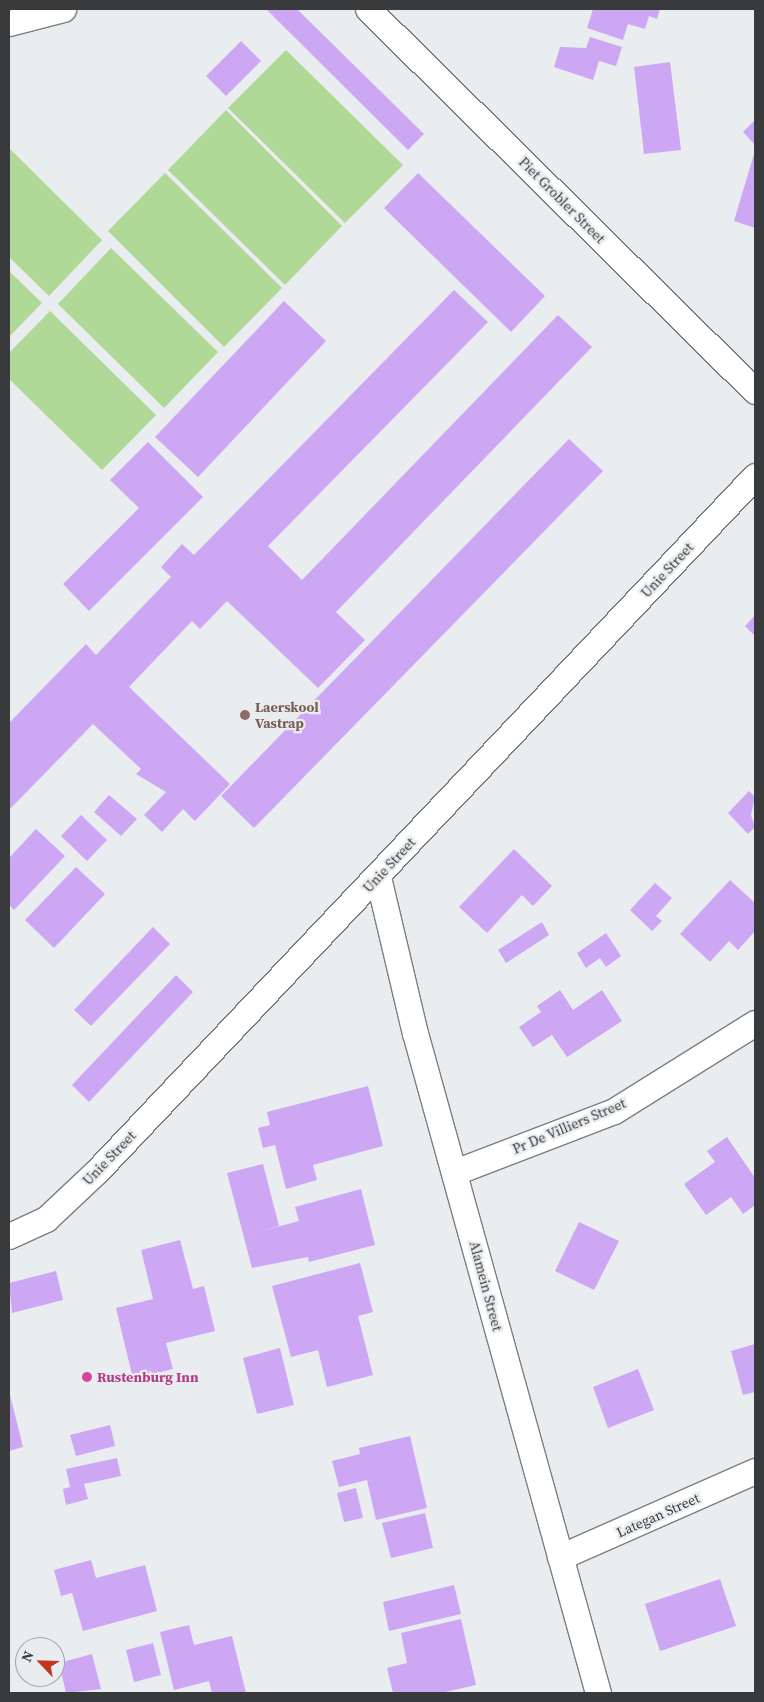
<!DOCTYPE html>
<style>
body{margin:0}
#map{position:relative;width:764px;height:1702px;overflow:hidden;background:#eaedef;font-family:"Source Serif 4",serif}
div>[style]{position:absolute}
.green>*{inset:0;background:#b0d896}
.building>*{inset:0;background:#cda7f4}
.roads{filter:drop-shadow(1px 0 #7c7e80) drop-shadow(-1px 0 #7c7e80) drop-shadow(0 1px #7c7e80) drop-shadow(0 -1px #7c7e80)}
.street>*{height:25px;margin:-12.5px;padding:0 12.5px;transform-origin:12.5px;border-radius:12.5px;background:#fff}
.dots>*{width:14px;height:14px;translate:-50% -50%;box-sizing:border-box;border:2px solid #eaedef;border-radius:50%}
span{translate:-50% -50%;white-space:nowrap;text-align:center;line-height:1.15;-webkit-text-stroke:4.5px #eaedef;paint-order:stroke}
.street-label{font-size:14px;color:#393a3b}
.education-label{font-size:14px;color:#785e54;font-weight:700}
.left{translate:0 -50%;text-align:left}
.hotel-label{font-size:14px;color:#b23c85;font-weight:700}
.frame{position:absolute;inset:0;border:10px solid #393a3b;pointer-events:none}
.north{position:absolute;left:15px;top:1637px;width:50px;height:50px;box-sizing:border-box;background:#eaedef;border:1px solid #a3a5a7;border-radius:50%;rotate:294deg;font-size:14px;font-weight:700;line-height:20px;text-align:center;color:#393a3b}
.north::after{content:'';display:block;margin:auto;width:18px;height:22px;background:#c23621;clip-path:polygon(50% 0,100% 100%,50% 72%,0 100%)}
</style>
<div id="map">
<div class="green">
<div style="clip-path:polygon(286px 50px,403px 165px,345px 223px,228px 108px)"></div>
<div style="clip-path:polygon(226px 110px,342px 226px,285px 285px,168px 170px)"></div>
<div style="clip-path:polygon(9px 148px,102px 240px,49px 296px,9px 257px)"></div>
<div style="clip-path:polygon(165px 173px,282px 288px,224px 347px,108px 231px)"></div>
<div style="clip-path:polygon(111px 248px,218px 352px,164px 408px,58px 304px)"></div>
<div style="clip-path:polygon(9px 271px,42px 303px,9px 337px)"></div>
<div style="clip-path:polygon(50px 311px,156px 415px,102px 470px,9px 379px,9px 353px)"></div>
</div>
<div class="building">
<div style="clip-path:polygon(266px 9px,297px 9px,424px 134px,408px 150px)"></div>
<div style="clip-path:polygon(593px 9px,660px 9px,657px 19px,649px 16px,645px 29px,628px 24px,623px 40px,587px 28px)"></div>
<div style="clip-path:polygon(590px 37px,622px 47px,616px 66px,599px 61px,593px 80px,554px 67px,560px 47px,586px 48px)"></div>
<div style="clip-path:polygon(241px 41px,261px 61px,226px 96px,206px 76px)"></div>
<div style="clip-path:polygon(670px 62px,681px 150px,644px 154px,634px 67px)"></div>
<div style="clip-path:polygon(755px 120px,755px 145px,743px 132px)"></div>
<div style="clip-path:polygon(754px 154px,755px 155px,755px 228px,734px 221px)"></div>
<div style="clip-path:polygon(418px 173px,545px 296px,511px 332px,384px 208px)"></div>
<div style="clip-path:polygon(454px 290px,488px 322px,268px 546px,302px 580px,558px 315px,592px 347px,336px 612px,365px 640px,318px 688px,227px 601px,200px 629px,192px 621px,129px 687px,230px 784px,195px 821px,183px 809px,162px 832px,144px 815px,166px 792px,136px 774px,141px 769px,93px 724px,9px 810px,9px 723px,86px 644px,96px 655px,171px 577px,161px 567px,182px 544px,194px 555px)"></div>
<div style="clip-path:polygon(284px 301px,326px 341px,198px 477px,155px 437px)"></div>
<div style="clip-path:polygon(569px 439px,603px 471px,254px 828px,221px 796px)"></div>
<div style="clip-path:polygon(148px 442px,203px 497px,89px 611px,63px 584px,139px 508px,110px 480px)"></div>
<div style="clip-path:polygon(755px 615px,755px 636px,745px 626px)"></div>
<div style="clip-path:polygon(749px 791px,755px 797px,751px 815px,755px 827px,748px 834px,728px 813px)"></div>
<div style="clip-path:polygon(109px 795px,137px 819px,121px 836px,94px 812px)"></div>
<div style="clip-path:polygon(81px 815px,107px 840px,87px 861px,61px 836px)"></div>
<div style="clip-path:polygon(36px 829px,65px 856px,14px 910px,9px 905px,9px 858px)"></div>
<div style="clip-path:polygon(514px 849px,552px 886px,533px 906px,522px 895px,487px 933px,459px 907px)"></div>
<div style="clip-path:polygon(76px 867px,105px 894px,54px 948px,25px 920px)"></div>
<div style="clip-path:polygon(730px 880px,755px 903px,755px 931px,738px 950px,729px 941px,710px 962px,680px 934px)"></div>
<div style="clip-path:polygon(655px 883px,672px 898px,656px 916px,662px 921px,652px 931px,630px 910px)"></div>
<div style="clip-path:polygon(542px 922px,549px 935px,506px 963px,498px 950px)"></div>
<div style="clip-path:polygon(153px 927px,170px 944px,91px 1026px,74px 1010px)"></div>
<div style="clip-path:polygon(606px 933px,621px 956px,606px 967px,600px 958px,586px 968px,577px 953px)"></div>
<div style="clip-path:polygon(176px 975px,193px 992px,89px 1102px,72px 1085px)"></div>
<div style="clip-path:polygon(560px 990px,573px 1010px,602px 990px,622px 1021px,567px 1057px,552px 1035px,533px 1047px,519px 1027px,541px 1012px,537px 1006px)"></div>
<div style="clip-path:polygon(368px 1086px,383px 1146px,313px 1165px,317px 1180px,286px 1189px,275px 1145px,263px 1148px,258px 1128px,270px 1125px,267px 1112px)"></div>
<div style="clip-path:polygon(727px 1137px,755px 1178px,755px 1205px,743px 1214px,731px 1197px,706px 1215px,684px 1184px,715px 1162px,707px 1151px)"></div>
<div style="clip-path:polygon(263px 1164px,279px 1226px,250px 1234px,299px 1221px,295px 1207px,361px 1189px,375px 1245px,309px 1262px,308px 1257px,252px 1268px,227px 1173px)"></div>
<div style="clip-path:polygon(579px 1222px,619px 1241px,594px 1290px,555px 1271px)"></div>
<div style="clip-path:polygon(180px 1240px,193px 1289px,204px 1286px,215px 1331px,166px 1343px,173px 1369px,133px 1379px,116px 1308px,153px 1299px,141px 1250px)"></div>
<div style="clip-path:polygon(360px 1263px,373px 1312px,358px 1316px,373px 1375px,327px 1387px,318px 1350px,291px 1357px,272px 1286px)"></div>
<div style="clip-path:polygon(56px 1271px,63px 1300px,12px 1313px,9px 1283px)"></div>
<div style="clip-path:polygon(755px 1344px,755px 1392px,743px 1395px,731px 1351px)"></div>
<div style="clip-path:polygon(280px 1348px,294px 1405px,257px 1414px,243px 1358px)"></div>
<div style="clip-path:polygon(638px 1369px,654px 1410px,608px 1428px,593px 1387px)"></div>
<div style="clip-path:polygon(9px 1391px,23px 1447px,9px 1451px)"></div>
<div style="clip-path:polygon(110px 1425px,115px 1446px,76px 1456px,70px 1435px)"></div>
<div style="clip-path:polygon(410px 1436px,427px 1508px,376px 1520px,367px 1480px,339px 1487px,332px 1461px,360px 1454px,359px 1448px)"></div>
<div style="clip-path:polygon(117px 1458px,121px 1476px,84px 1484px,88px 1499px,66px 1505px,63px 1489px,70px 1487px,66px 1469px)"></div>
<div style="clip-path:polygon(356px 1488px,363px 1518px,344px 1522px,337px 1493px)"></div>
<div style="clip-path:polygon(425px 1513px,433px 1548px,391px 1558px,382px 1523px)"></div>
<div style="clip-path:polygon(91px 1560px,96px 1578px,145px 1565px,157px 1611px,83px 1631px,72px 1593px,61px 1596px,54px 1570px)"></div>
<div style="clip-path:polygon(720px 1579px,736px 1626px,660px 1651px,645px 1604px)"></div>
<div style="clip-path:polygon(454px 1585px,461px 1614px,389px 1631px,383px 1602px)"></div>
<div style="clip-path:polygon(461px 1619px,476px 1685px,441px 1693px,393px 1693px,387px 1668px,407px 1663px,401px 1633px)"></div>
<div style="clip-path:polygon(189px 1625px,194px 1645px,232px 1636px,246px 1693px,212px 1693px,209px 1681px,174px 1690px,160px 1632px)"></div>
<div style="clip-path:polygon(153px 1643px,161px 1675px,134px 1682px,126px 1650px)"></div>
<div style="clip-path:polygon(92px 1654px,101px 1689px,66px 1693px,59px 1663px)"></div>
</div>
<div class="roads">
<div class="street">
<div style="left:368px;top:9px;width:544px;rotate:44.63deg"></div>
<div style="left:9px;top:23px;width:56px;rotate:-14.5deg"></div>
<div style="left:378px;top:877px;width:160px;rotate:76.7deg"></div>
<div style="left:415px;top:1033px;width:685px;rotate:74.5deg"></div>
<div style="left:455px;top:1172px;width:170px;rotate:-21deg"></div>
<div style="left:614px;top:1111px;width:166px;rotate:-32deg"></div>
<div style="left:9px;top:1236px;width:41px;rotate:-24.7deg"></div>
<div style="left:46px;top:1219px;width:70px;rotate:-43.3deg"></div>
<div style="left:97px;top:1171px;width:957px;rotate:-46.57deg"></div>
<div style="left:560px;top:1557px;width:213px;rotate:-23.8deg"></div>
</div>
</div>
<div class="dots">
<div style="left:245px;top:715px;background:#8d6e63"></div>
<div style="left:87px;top:1377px;background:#d1479c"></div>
</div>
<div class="street-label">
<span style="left:562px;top:200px;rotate:45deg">Piet Grobler Street</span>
<span style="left:667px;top:570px;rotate:-47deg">Unie Street</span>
<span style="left:389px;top:865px;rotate:-47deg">Unie Street</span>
<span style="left:569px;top:1126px;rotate:-23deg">Pr De Villiers Street</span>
<span style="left:109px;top:1158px;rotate:-46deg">Unie Street</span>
<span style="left:486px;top:1286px;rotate:75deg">Alamein Street</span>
<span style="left:658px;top:1515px;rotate:-24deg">Lategan Street</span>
</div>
<div class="education-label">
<span class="left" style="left:255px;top:715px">Laerskool<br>Vastrap</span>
</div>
<div class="hotel-label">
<span class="left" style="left:97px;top:1377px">Rustenburg Inn</span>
</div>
<div class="frame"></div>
<div class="north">N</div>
</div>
